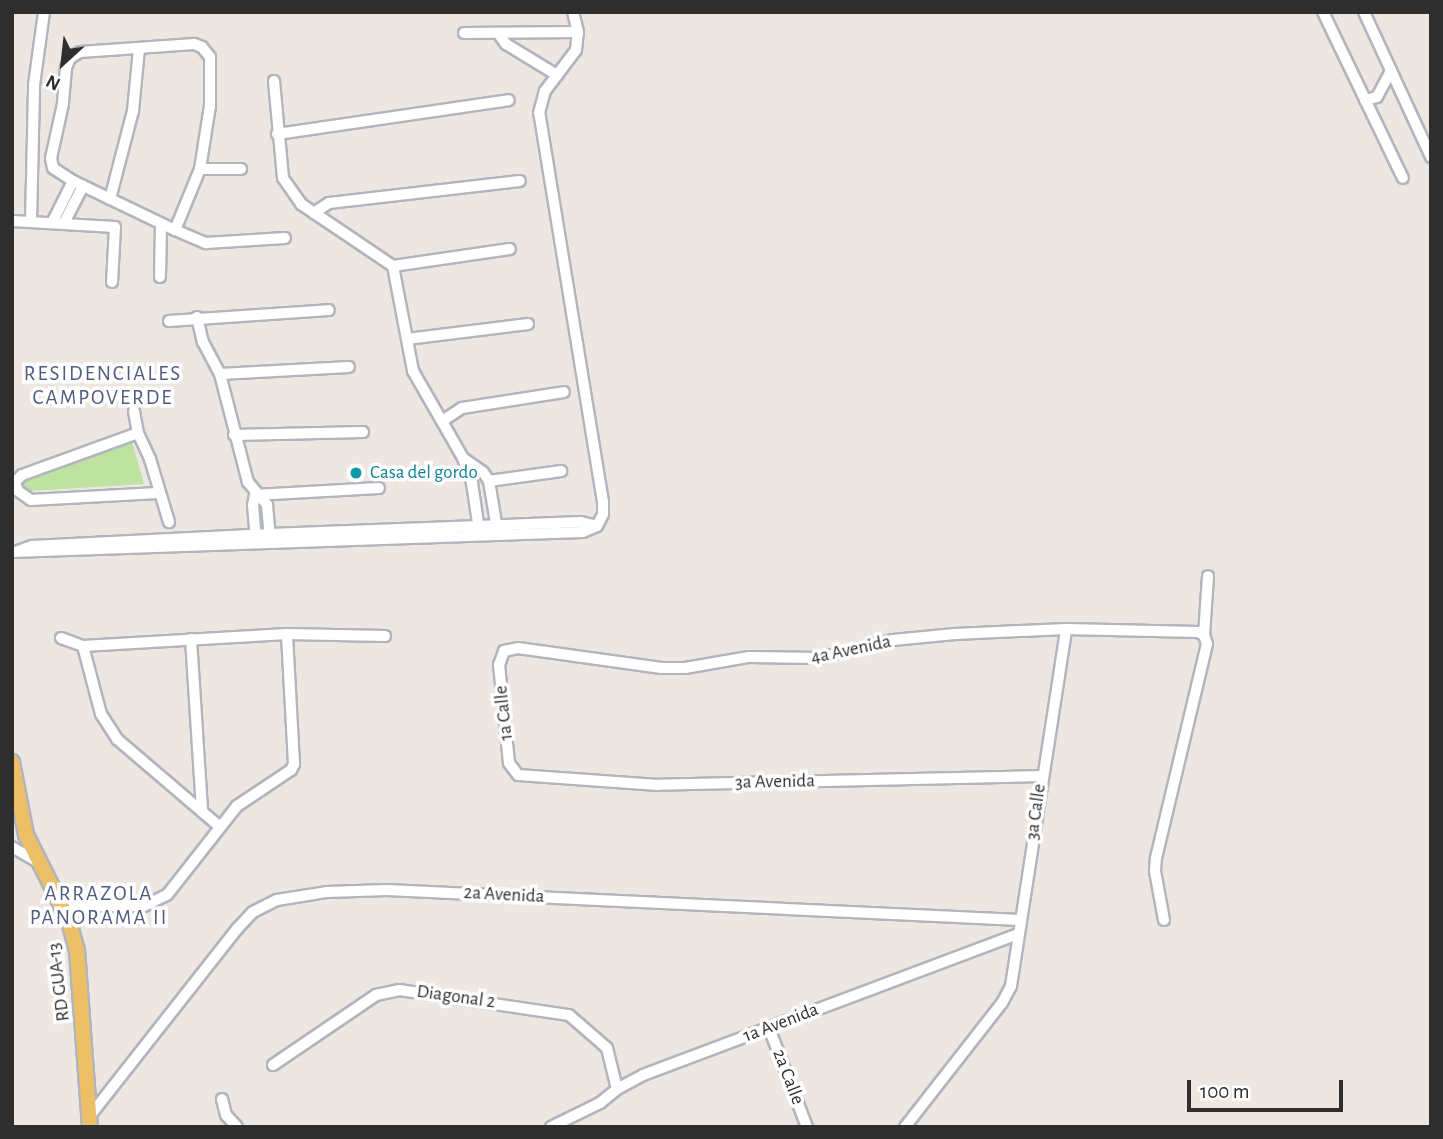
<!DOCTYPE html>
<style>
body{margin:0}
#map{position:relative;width:1443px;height:1139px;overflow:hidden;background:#eee7e1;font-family:"Alegreya Sans",sans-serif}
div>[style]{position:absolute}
.green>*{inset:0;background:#bee2a0}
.roads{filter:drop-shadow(2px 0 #b1b5bd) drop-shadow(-2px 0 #b1b5bd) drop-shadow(0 2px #b1b5bd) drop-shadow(0 -2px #b1b5bd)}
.minor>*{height:10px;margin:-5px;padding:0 5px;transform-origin:5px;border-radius:5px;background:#fff}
.major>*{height:14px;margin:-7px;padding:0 7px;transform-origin:7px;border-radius:7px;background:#edc068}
.dots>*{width:19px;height:19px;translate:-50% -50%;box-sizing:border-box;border:4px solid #fff;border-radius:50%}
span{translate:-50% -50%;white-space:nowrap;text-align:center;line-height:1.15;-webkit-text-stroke:7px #fff;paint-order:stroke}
.culture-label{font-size:19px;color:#0d838f}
.left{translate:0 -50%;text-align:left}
.street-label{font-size:19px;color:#2e2e2e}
.neighbourhood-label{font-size:21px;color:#4f5c7e;letter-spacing:2px}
.frame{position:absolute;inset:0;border:14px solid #2e2e2e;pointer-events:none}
.north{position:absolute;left:28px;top:28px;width:70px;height:70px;-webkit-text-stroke:5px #fff;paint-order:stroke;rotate:207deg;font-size:19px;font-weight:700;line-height:28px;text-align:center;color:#2e2e2e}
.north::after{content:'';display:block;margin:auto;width:24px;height:32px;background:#2e2e2e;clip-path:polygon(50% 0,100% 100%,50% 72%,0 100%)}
.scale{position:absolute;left:1187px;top:1080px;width:156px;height:32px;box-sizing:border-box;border:4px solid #2e2e2e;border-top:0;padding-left:9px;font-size:21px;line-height:24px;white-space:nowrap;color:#2e2e2e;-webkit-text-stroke:5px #fff;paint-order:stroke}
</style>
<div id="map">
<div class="green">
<div style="clip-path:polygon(132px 442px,144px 484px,29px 491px,22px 486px,21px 481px,26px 474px)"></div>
</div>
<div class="roads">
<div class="minor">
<div style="left:1323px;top:12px;width:184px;rotate:64.3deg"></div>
<div style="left:1364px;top:12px;width:160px;rotate:65.2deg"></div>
<div style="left:464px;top:33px;width:114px;rotate:-0.5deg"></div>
<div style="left:498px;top:33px;width:14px;rotate:54deg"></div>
<div style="left:506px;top:44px;width:60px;rotate:31.3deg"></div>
<div style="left:274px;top:81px;width:97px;rotate:84.7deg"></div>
<div style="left:283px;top:178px;width:32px;rotate:55deg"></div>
<div style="left:301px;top:204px;width:111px;rotate:34deg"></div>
<div style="left:393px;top:266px;width:107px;rotate:79.2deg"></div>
<div style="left:413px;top:371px;width:100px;rotate:60.1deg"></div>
<div style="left:463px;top:458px;width:27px;rotate:70deg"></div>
<div style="left:472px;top:483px;width:48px;rotate:81.5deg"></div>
<div style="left:1365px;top:100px;width:12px;rotate:-14deg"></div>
<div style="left:1377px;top:97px;width:30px;rotate:-62deg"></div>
<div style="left:277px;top:134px;width:234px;rotate:-8.3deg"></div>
<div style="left:200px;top:169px;width:41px"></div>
<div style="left:110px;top:199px;width:91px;rotate:-75.4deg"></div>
<div style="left:133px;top:111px;width:62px;rotate:-84.5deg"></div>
<div style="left:314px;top:213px;width:18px;rotate:-34deg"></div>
<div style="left:329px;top:203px;width:192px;rotate:-6.6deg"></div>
<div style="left:12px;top:221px;width:103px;rotate:3.3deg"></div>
<div style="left:115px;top:227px;width:55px;rotate:93.1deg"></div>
<div style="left:31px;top:222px;width:137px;rotate:-88.7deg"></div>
<div style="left:34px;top:85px;width:74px;rotate:-82.2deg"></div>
<div style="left:52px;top:223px;width:47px;rotate:-63.4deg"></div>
<div style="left:64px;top:223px;width:42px;rotate:-62.8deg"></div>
<div style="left:175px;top:230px;width:66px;rotate:-67.7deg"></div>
<div style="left:200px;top:169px;width:64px;rotate:-81deg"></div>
<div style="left:210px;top:106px;width:49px;rotate:-90deg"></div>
<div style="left:210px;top:57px;width:13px;rotate:-129deg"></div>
<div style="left:202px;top:47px;width:9px;rotate:-159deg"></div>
<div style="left:194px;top:44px;width:114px;rotate:176deg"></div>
<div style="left:80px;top:52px;width:12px;rotate:149deg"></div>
<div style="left:70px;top:58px;width:11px;rotate:112deg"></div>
<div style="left:66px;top:68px;width:36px;rotate:95deg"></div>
<div style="left:63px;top:104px;width:55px;rotate:102.5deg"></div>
<div style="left:51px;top:158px;width:10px;rotate:79deg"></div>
<div style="left:53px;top:168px;width:24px;rotate:33deg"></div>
<div style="left:73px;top:181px;width:113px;rotate:25.7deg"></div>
<div style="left:175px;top:230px;width:34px;rotate:23deg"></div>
<div style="left:206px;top:243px;width:79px;rotate:-3.6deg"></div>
<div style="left:393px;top:266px;width:118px;rotate:-8.3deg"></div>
<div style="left:160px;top:277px;width:53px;rotate:-88.9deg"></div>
<div style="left:197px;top:317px;width:26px;rotate:77deg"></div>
<div style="left:203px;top:342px;width:36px;rotate:62deg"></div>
<div style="left:220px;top:374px;width:112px;rotate:75.5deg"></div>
<div style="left:248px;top:482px;width:30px;rotate:50deg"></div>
<div style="left:267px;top:505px;width:34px;rotate:85deg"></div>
<div style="left:169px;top:321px;width:160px;rotate:-3.9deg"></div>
<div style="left:407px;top:339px;width:122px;rotate:-7.1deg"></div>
<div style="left:220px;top:374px;width:129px;rotate:-3.1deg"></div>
<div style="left:134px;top:411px;width:22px;rotate:80deg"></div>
<div style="left:138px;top:433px;width:29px;rotate:65deg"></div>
<div style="left:150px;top:459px;width:66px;rotate:73.2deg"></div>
<div style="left:442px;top:421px;width:24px;rotate:-33deg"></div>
<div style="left:462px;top:408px;width:103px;rotate:-8.9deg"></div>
<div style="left:138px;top:433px;width:123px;rotate:160.1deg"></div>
<div style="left:22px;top:475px;width:10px;rotate:135deg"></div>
<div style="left:15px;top:482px;width:9px;rotate:72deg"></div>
<div style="left:18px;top:491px;width:16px;rotate:35deg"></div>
<div style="left:31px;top:500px;width:127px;rotate:-3.2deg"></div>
<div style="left:234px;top:435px;width:129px;rotate:-1.3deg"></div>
<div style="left:463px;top:458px;width:24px;rotate:35deg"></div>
<div style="left:483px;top:472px;width:11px;rotate:56deg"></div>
<div style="left:489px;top:481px;width:49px;rotate:80.5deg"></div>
<div style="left:489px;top:481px;width:73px;rotate:-7.9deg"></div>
<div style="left:255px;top:495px;width:124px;rotate:-3.2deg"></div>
<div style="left:255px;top:495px;width:10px;rotate:101deg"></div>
<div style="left:253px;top:505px;width:35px;rotate:85deg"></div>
<div style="left:18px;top:551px;width:15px;rotate:-20deg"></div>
<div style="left:32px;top:546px;width:238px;rotate:-2.9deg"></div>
<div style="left:270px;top:534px;width:311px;rotate:-2.2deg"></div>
<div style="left:581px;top:522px;width:16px;rotate:14deg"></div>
<div style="left:12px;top:552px;width:571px;rotate:-2.01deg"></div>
<div style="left:583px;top:532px;width:15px;rotate:-23deg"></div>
<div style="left:597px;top:526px;width:13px;rotate:-63deg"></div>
<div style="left:603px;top:514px;width:12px;rotate:-90deg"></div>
<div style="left:603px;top:502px;width:394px;rotate:-99.3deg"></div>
<div style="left:539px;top:113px;width:23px;rotate:-75deg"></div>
<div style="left:545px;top:91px;width:51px;rotate:-52.9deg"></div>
<div style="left:576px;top:50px;width:18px;rotate:-84deg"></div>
<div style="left:578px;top:32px;width:21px;rotate:-104deg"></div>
<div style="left:61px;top:638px;width:23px;rotate:20deg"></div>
<div style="left:83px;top:646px;width:204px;rotate:-3.4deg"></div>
<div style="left:287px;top:634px;width:98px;rotate:1.2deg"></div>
<div style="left:191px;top:639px;width:171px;rotate:86.3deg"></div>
<div style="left:83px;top:646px;width:70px;rotate:75.2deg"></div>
<div style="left:101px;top:714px;width:30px;rotate:57deg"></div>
<div style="left:117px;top:739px;width:134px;rotate:40.5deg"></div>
<div style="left:1041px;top:776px;width:383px;rotate:178.7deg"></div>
<div style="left:658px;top:785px;width:140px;rotate:-175.9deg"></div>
<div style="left:518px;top:775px;width:15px;rotate:-127deg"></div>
<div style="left:509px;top:763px;width:99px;rotate:-95.8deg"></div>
<div style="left:499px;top:665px;width:15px;rotate:-70deg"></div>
<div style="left:504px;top:651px;width:14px;rotate:-12deg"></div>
<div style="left:518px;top:648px;width:145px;rotate:7.9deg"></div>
<div style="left:662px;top:668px;width:23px"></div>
<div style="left:685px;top:668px;width:65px;rotate:-9.8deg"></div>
<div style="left:749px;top:657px;width:71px;rotate:0.8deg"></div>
<div style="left:820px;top:658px;width:75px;rotate:-13.9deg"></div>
<div style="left:893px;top:640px;width:62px;rotate:-5.5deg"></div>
<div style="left:955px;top:634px;width:111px;rotate:-2.6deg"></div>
<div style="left:1066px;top:629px;width:132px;rotate:1.3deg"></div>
<div style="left:1198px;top:632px;width:7px;rotate:27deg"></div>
<div style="left:12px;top:847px;width:28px;rotate:30deg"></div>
<div style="left:62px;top:906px;width:82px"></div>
<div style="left:144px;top:906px;width:25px;rotate:-26deg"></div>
<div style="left:167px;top:895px;width:113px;rotate:-51.8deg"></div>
<div style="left:237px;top:806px;width:65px;rotate:-33.7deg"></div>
<div style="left:291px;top:770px;width:7px;rotate:-63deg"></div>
<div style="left:294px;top:764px;width:130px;rotate:-93.1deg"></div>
<div style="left:1164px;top:920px;width:50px;rotate:-100.4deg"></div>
<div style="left:1155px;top:871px;width:13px;rotate:-86deg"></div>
<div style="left:1156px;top:858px;width:220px;rotate:-76.6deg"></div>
<div style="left:1207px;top:644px;width:9px;rotate:-108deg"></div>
<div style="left:1204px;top:635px;width:59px;rotate:-86.1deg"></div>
<div style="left:769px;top:1028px;width:106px;rotate:69deg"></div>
<div style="left:273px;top:1065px;width:125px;rotate:-34.2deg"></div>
<div style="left:376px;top:995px;width:24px;rotate:-12deg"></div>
<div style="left:399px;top:990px;width:172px;rotate:8.4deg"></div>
<div style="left:569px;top:1015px;width:50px;rotate:41deg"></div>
<div style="left:607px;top:1048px;width:42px;rotate:76.3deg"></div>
<div style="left:222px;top:1099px;width:16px;rotate:76deg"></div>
<div style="left:226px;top:1115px;width:16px;rotate:47deg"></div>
<div style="left:89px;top:1117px;width:239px;rotate:-51.8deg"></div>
<div style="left:237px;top:929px;width:23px;rotate:-47deg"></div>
<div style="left:253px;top:912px;width:27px;rotate:-27deg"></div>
<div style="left:277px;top:900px;width:51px;rotate:-9.1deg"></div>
<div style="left:327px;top:892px;width:60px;rotate:-1.9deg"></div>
<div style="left:387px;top:890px;width:634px;rotate:2.71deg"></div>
<div style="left:551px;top:1127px;width:55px;rotate:-26.1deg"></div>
<div style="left:600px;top:1103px;width:22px;rotate:-39deg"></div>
<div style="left:617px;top:1089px;width:30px;rotate:-28deg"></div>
<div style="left:643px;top:1075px;width:401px;rotate:-20.6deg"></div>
<div style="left:905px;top:1127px;width:157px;rotate:-52deg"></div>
<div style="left:1002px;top:1003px;width:19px;rotate:-62deg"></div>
<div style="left:1011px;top:986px;width:361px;rotate:-81.2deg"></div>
</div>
<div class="major">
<div style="left:12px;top:762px;width:74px;rotate:79.1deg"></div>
<div style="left:26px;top:835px;width:96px;rotate:63.4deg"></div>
<div style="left:69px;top:921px;width:30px;rotate:75deg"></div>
<div style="left:77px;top:950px;width:177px;rotate:85.8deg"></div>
</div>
</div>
<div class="dots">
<div style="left:356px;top:473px;background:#0f9aa8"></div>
</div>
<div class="culture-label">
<span class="left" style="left:370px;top:473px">Casa del gordo</span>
</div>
<div class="street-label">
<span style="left:851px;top:650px;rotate:-12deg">4a Avenida</span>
<span style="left:504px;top:713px;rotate:-96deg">1a Calle</span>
<span style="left:775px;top:782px;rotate:-1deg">3a Avenida</span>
<span style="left:1036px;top:812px;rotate:-82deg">3a Calle</span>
<span style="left:504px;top:895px;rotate:3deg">2a Avenida</span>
<span style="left:59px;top:982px;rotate:-97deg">RD GUA-13</span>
<span style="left:456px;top:997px;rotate:8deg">Diagonal 2</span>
<span style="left:781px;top:1023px;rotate:-21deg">1a Avenida</span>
<span style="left:788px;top:1077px;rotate:69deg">2a Calle</span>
</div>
<div class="neighbourhood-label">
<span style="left:103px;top:386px">RESIDENCIALES<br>CAMPOVERDE</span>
<span style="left:99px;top:906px">ARRAZOLA<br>PANORAMA II</span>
</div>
<div class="frame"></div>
<div class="north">N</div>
<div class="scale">100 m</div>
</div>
